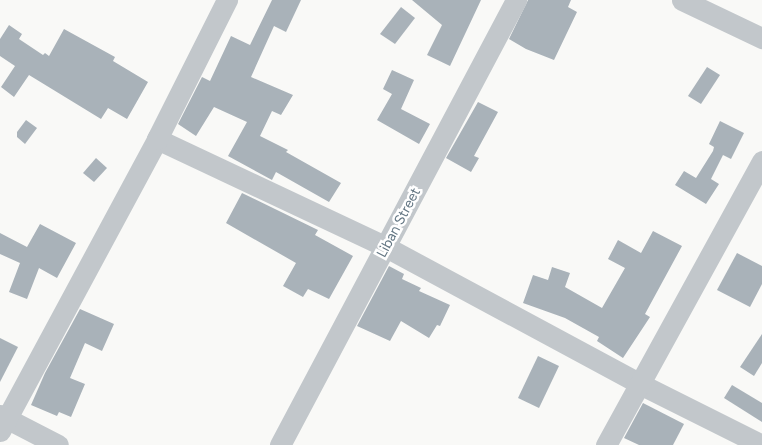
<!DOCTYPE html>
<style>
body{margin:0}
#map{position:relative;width:762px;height:445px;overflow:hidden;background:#f9f9f7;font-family:Figtree,sans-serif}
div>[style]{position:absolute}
.building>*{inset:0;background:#a9b2b9}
.minor>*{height:21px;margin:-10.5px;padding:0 10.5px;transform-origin:10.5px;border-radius:10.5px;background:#c2c7cb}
span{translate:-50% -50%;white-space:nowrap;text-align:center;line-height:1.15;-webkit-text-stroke:5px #fff;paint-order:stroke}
.street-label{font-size:14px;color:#637683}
</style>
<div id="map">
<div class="building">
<div style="clip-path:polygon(272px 0,301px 0,286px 32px,274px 26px,251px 77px,293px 95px,281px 115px,272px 111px,260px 136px,288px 150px,286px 152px,341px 183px,329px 202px,276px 172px,272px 180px,228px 156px,247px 122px,214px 107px,196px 136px,178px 124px,202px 77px,210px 81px,231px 36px,250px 45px)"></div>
<div style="clip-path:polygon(412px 0,481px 0,450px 66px,427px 55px,442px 25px)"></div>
<div style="clip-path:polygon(528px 0,571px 0,568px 7px,577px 12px,554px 60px,526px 49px,509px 39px)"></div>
<div style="clip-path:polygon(401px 7px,415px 18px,395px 44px,380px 34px)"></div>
<div style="clip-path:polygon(9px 25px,22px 34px,19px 39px,43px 55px,45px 53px,49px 56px,64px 29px,115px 57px,113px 61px,148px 82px,127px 119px,108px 108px,101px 119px,29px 75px,14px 97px,1px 87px,15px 66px,0 56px,0 39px)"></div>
<div style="clip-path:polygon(707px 67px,720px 75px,701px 104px,688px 96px)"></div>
<div style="clip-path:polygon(392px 70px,414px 80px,401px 109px,430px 124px,419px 144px,377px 120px,392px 94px,383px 89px)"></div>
<div style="clip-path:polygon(478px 102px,498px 112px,474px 156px,479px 158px,471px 172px,446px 158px)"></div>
<div style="clip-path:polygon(26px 120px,37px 128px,25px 144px,17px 137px,17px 132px)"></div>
<div style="clip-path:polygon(720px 121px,744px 133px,731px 159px,723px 155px,711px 179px,719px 184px,706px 204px,675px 185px,684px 171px,696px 178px,713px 151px,714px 147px,709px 144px)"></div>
<div style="clip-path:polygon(96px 158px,107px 168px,94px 182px,83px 173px)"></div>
<div style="clip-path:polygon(242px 193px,318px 230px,315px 235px,353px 256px,329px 299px,308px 289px,303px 297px,283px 286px,296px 263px,226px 223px)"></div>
<div style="clip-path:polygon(40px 224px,76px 243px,57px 278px,39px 268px,27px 299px,9px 292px,20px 263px,0 254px,0 233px,27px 247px)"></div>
<div style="clip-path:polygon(653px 231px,682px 246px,645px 314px,650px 317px,623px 358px,597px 341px,599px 337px,565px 318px,523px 303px,533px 275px,548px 280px,552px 267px,570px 273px,565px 287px,602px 308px,625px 268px,608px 259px,618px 240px,641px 253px)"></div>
<div style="clip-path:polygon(737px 253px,762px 266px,762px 284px,750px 307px,717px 290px)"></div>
<div style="clip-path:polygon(389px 266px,404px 274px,402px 279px,421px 288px,419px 291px,450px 305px,440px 326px,437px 325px,429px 338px,401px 321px,390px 341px,357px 326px)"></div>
<div style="clip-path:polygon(80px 309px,114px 324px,102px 351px,85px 343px,70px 378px,85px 384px,71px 417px,59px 412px,57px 416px,31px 405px,45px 373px)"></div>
<div style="clip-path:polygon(762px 334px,762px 363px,754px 376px,740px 367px)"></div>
<div style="clip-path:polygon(0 338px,18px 347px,0 382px)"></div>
<div style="clip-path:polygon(538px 356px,559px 366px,539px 408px,518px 398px)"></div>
<div style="clip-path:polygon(732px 385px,762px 403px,762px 422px,724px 398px)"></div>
<div style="clip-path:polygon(643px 403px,684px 424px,673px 445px,639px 445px,624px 438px)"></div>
</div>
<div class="minor">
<div style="left:682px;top:0;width:89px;rotate:25.4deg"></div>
<div style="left:157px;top:139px;width:253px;rotate:25.2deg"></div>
<div style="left:386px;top:247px;width:289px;rotate:28.3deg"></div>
<div style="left:640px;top:384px;width:136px;rotate:26.6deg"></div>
<div style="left:0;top:415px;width:65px;rotate:27.3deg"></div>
<div style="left:0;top:431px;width:332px;rotate:-61.7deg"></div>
<div style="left:157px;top:139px;width:156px;rotate:-63.3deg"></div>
<div style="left:280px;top:445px;width:504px;rotate:-62.06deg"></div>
<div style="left:606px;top:445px;width:324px;rotate:-61.2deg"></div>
</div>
<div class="street-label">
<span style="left:399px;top:223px;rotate:-62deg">Liban Street</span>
</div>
</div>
